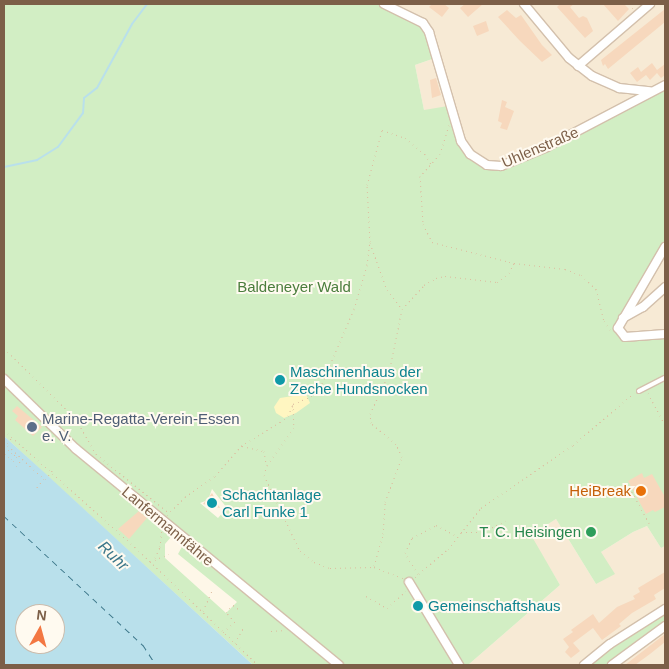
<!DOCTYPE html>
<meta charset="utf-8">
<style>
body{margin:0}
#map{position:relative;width:669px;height:669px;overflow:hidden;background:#fef7e8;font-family:Helvetica,sans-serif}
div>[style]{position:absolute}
.residential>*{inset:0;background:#f7ead5}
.green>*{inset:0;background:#d2eec4}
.sand>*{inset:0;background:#fff6c1}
.water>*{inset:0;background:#b9e0eb}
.stream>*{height:2px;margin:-1px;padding:0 1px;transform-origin:1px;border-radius:1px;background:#b9e0eb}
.ferry>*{height:1px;margin-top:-0.5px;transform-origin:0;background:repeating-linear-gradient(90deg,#3c778a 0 6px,transparent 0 11px)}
.building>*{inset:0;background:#f7d8bd}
.path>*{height:1px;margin-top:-0.5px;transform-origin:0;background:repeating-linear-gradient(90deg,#ddbc9f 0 1px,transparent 0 5px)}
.roads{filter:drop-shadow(1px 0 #d3c0ac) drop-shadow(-1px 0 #d3c0ac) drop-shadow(0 1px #d3c0ac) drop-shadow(0 -1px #d3c0ac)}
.lane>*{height:4px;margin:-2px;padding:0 2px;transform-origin:2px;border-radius:2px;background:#fff}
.street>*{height:8px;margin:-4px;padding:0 4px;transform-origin:4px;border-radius:4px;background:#fff}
.dots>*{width:14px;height:14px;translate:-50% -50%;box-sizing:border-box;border:2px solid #fffaf0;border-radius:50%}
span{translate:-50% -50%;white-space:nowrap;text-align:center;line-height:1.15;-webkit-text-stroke:4px #fffaf0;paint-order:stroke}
.street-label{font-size:15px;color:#7c5f48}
.park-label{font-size:15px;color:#4a7d3c}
.culture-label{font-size:15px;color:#0d838f}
.left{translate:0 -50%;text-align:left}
.service-label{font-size:15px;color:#4e5e75}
.food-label{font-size:15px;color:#c56008}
.right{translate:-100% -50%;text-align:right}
.leisure-label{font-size:15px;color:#27864d}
.water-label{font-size:16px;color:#3c778a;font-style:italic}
.frame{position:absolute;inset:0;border:5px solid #7c5f48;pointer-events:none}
.north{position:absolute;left:15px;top:604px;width:50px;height:50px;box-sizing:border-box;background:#fffaf0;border:1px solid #cbbcad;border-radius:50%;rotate:7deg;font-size:14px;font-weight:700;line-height:20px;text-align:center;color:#7c5f48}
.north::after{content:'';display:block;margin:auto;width:18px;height:22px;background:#f37742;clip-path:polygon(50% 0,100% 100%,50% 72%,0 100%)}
</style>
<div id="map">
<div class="residential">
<div style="clip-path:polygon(389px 4px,665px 4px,665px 83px,649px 89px,630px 107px,592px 128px,511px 164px,487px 166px,424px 110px,415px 65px,435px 58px)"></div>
<div style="clip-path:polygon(665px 248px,665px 333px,623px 334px,621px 322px)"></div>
<div style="clip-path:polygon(556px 519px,596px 584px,601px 552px,633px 532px,647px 526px,661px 548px,665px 546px,665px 665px,468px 665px,560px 585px,530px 535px)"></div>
</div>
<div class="green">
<div style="clip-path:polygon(evenodd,4px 4px,379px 4px,424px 29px,435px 58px,415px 65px,424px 110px,448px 106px,460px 141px,487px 166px,551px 147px,665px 87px,665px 245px,619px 334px,665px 335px,665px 546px,661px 548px,647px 526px,633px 532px,601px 552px,615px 574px,596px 584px,556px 519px,531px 535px,560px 585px,468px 665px,253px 665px,4px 436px,4px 4px,212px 489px,227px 508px,218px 518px,200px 503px,208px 500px,212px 489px,4px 4px,171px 537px,183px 545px,178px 554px,237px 602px,226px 613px,165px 558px,165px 544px,171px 537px)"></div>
<div style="clip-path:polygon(665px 613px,665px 624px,609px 665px,587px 665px)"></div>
</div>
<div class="sand">
<div style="clip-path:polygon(306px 394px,310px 403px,296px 413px,284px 418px,276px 413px,274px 407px,280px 398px)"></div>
</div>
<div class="water">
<div style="clip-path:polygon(evenodd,4px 436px,46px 474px,253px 665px,4px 665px,4px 436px,25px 614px,55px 614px,55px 644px,25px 644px,25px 614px)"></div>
</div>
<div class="stream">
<div style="left:4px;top:167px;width:34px;rotate:-12deg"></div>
<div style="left:37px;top:160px;width:25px;rotate:-32deg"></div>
<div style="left:58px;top:147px;width:42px;rotate:-53.7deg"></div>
<div style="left:83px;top:113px;width:15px;rotate:-86deg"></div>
<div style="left:84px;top:98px;width:16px;rotate:-38deg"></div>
<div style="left:97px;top:88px;width:73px;rotate:-61.3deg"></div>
<div style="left:132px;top:24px;width:25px;rotate:-53deg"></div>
</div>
<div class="ferry">
<div style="left:4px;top:516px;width:190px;rotate:42.9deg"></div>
<div style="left:143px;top:645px;width:24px;rotate:57deg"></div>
</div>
<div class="building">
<div style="clip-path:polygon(432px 4px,444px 4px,449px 8px,442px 17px,429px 7px)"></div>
<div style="clip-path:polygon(465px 4px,483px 4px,468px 17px,460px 8px)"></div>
<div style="clip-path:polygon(560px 4px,574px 4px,570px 7px,579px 18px,583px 16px,587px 18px,593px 31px,585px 38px,557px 7px)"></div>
<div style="clip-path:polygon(603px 4px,624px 4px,629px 9px,618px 21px)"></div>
<div style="clip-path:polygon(665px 9px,665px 22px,608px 69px,605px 64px,603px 66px,601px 60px)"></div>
<div style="clip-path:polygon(507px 10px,516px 18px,521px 15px,542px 45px,552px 55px,542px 62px,520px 41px,498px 17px)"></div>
<div style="clip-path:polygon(486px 21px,489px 31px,477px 36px,473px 26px)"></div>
<div style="clip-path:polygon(652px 63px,657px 70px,665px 64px,665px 75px,661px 78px,657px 73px,650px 80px,646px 75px,637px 82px,630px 73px,638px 67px,641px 72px)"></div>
<div style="clip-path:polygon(436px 78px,441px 95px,432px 98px,430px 80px)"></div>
<div style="clip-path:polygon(502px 100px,507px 102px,505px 107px,514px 111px,507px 130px,500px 128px,502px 123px,498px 121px)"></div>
<div style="clip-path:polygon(17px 406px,42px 427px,33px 436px,15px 420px,18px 416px,12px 411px)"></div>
<div style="clip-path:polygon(642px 473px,644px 478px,652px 474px,665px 497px,665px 507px,655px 512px,653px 510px,646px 514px,628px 481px)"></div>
<div style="clip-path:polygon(212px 493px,220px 508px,203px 504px)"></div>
<div style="clip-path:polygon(139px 511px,147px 518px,129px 539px,118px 529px)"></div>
<div style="clip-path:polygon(665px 572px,665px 588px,654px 595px,656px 599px,632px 613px,619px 624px,621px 626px,602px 640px,593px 628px,573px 643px,580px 651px,571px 658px,565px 652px,569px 647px,563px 639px,573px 632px,571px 630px,593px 614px,599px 623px,617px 607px,635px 599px,633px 596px,640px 592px,638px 588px)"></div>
<div style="clip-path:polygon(665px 634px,665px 642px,650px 654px,635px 665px,625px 665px)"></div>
</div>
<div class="path">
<div style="left:629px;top:4px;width:6px;rotate:45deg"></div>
<div style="left:449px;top:125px;width:30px;rotate:107deg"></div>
<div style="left:440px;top:154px;width:30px;rotate:132deg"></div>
<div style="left:420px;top:176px;width:48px;rotate:86.4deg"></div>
<div style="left:423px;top:224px;width:20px;rotate:63deg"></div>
<div style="left:432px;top:242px;width:85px;rotate:14.4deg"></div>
<div style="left:514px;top:263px;width:51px;rotate:6.7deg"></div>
<div style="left:565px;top:269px;width:17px;rotate:21deg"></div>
<div style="left:581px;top:275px;width:21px;rotate:43deg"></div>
<div style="left:596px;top:289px;width:33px;rotate:76deg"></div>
<div style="left:604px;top:321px;width:12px;rotate:55deg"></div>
<div style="left:370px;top:243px;width:50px;rotate:70.1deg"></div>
<div style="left:387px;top:290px;width:24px;rotate:52deg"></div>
<div style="left:4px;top:348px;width:101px;rotate:44.6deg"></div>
<div style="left:76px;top:419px;width:40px;rotate:60.3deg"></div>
<div style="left:96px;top:454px;width:94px;rotate:38.9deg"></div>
<div style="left:648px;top:393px;width:36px;rotate:62deg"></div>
<div style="left:293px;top:404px;width:24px;rotate:88deg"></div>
<div style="left:294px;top:428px;width:46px;rotate:126.1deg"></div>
<div style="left:267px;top:465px;width:10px;rotate:107deg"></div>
<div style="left:264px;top:475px;width:84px;rotate:64.7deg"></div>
<div style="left:300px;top:551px;width:18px;rotate:38deg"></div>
<div style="left:314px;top:562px;width:17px;rotate:21deg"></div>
<div style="left:330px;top:568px;width:44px;rotate:-1.3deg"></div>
<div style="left:374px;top:567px;width:31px;rotate:21deg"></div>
<div style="left:4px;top:430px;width:176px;rotate:41.8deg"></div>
<div style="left:135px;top:547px;width:170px;rotate:43.8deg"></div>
<div style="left:4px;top:442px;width:54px;rotate:42.8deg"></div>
<div style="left:44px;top:479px;width:11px;rotate:131deg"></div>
<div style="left:7px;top:443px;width:8px;rotate:-50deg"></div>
<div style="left:242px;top:446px;width:23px;rotate:13deg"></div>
<div style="left:264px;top:451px;width:12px;rotate:81deg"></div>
<div style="left:4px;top:450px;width:5px;rotate:-53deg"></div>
<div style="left:5px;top:454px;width:7px;rotate:-45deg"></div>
<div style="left:8px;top:457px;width:7px;rotate:-45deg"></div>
<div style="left:11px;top:459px;width:6px;rotate:-51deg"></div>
<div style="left:13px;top:461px;width:7px;rotate:-45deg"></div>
<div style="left:16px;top:466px;width:9px;rotate:-49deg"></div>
<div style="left:45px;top:479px;width:11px;rotate:-49deg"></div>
<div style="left:627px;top:483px;width:46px;rotate:61.2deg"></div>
<div style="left:167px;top:515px;width:25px;rotate:-45deg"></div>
<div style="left:185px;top:497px;width:37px;rotate:-35deg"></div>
<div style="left:215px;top:476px;width:40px;rotate:-49deg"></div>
<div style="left:241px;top:446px;width:46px;rotate:-31.6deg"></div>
<div style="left:280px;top:422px;width:10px;rotate:-37deg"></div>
<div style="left:288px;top:416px;width:13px;rotate:-67deg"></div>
<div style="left:293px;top:404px;width:26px;rotate:-23deg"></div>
<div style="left:317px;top:394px;width:7px;rotate:-63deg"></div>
<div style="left:320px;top:388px;width:86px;rotate:-66.7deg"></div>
<div style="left:354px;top:309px;width:46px;rotate:-73.5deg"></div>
<div style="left:367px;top:265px;width:23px;rotate:-83deg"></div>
<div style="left:370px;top:242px;width:57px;rotate:-93deg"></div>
<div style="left:367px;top:185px;width:57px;rotate:-74.7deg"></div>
<div style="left:382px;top:130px;width:24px;rotate:19deg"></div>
<div style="left:405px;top:138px;width:26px;rotate:39deg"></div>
<div style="left:425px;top:154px;width:12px;rotate:59deg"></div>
<div style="left:461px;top:532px;width:22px"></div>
<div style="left:483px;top:532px;width:25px;rotate:-27deg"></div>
<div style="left:155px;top:558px;width:12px;rotate:-66deg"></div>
<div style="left:160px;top:547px;width:19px;rotate:-84deg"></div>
<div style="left:150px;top:562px;width:20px;rotate:-24deg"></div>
<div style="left:374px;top:566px;width:33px;rotate:-74deg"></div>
<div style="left:383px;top:534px;width:32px;rotate:-86deg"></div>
<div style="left:385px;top:502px;width:48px;rotate:-69.3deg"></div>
<div style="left:402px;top:457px;width:14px;rotate:-115deg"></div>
<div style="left:396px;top:444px;width:33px;rotate:-140deg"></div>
<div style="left:371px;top:423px;width:9px;rotate:-96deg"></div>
<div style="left:370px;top:414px;width:45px;rotate:-65.1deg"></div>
<div style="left:389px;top:373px;width:65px;rotate:-78.5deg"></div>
<div style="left:402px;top:309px;width:33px;rotate:-47deg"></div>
<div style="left:424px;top:285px;width:14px;rotate:-30deg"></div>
<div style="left:436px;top:278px;width:9px;rotate:-13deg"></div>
<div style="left:445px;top:276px;width:52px;rotate:6.6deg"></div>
<div style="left:497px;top:282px;width:15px;rotate:-37deg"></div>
<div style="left:509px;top:273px;width:11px;rotate:-63deg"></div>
<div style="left:418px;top:574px;width:25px;rotate:-122deg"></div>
<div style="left:405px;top:553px;width:17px;rotate:-65deg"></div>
<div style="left:412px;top:538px;width:27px;rotate:-28deg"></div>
<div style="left:436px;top:525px;width:24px;rotate:28deg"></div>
<div style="left:415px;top:577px;width:43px;rotate:-40.3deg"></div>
<div style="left:448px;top:549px;width:53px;rotate:-51.2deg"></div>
<div style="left:481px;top:508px;width:112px;rotate:-34.4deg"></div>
<div style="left:573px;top:445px;width:80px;rotate:-40.4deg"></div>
<div style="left:366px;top:596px;width:24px;rotate:30deg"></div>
<div style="left:387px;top:608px;width:25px;rotate:-42deg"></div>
<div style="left:203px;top:611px;width:22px;rotate:-66deg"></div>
<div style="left:235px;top:622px;width:13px;rotate:-132deg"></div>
<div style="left:226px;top:612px;width:10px;rotate:-45deg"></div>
<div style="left:233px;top:605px;width:9px;rotate:36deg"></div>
<div style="left:271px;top:631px;width:15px;rotate:-4deg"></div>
<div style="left:223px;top:632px;width:16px;rotate:-40deg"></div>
<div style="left:235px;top:643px;width:18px;rotate:-61deg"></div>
</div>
<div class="roads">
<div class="lane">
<div style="left:639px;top:391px;width:29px;rotate:-27deg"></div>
</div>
<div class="street">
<div style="left:384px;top:4px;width:43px;rotate:26deg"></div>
<div style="left:423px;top:23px;width:11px;rotate:56deg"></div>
<div style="left:429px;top:32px;width:114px;rotate:73.6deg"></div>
<div style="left:461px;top:141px;width:16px;rotate:55deg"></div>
<div style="left:470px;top:154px;width:20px;rotate:33deg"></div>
<div style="left:487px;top:165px;width:14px;rotate:4deg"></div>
<div style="left:501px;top:166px;width:50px;rotate:-22.4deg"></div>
<div style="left:547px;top:147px;width:133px;rotate:-27.7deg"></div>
<div style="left:524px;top:4px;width:70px;rotate:50.2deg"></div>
<div style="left:569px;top:58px;width:29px;rotate:38deg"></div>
<div style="left:592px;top:76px;width:30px;rotate:24deg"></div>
<div style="left:619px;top:88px;width:31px;rotate:6deg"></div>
<div style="left:578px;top:66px;width:95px;rotate:-40.7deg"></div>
<div style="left:665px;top:247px;width:94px;rotate:120.1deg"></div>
<div style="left:618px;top:328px;width:11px;rotate:52deg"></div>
<div style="left:625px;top:337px;width:40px;rotate:-4.3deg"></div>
<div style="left:623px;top:318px;width:23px;rotate:-29deg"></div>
<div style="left:643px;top:307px;width:30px;rotate:-42deg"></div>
<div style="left:4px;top:379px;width:100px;rotate:44.2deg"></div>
<div style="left:76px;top:449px;width:340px;rotate:39.4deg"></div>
<div style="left:409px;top:582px;width:97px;rotate:58.9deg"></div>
<div style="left:584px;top:665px;width:33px;rotate:-39deg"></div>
<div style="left:610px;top:644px;width:65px;rotate:-32.5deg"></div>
<div style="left:612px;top:665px;width:66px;rotate:-36.3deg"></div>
</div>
</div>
<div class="dots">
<div style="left:280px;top:380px;background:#0f9aa8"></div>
<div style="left:32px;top:427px;background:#5c6f8a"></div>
<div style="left:641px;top:491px;background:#e8710a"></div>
<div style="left:212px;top:503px;background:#0f9aa8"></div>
<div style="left:591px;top:532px;background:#2e9e5b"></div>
<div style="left:418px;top:606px;background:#0f9aa8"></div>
</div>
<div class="street-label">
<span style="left:540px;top:147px;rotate:-23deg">Uhlenstraße</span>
<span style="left:168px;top:526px;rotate:40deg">Lanfermannfähre</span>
</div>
<div class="park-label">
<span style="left:294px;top:287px">Baldeneyer Wald</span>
</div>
<div class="culture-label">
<span class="left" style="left:290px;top:380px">Maschinenhaus der<br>Zeche Hundsnocken</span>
<span class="left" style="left:222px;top:503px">Schachtanlage<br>Carl Funke 1</span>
<span class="left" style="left:428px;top:606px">Gemeinschaftshaus</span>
</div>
<div class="service-label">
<span class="left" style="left:42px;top:427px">Marine-Regatta-Verein-Essen<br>e. V.</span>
</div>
<div class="food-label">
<span class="right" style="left:631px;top:491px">HeiBreak</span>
</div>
<div class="leisure-label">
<span class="right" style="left:581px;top:532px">T. C. Heisingen</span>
</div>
<div class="water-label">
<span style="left:113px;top:556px;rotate:44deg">Ruhr</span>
</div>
<div class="frame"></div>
<div class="north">N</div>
</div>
